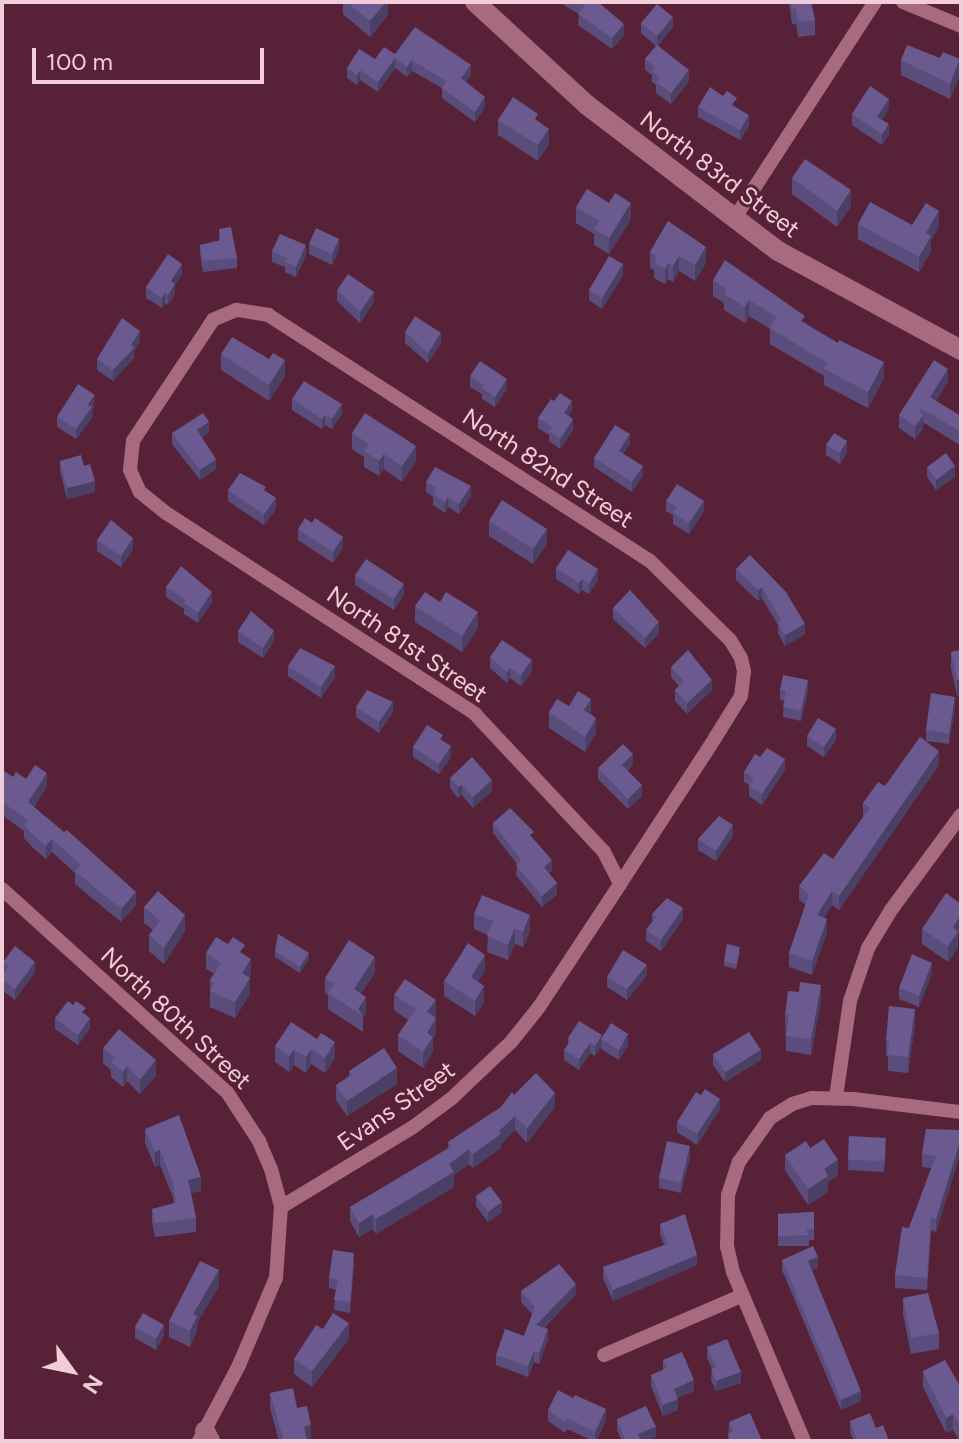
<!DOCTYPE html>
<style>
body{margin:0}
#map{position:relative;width:963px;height:1443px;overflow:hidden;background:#572237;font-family:Figtree,sans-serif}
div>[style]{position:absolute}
.street>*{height:14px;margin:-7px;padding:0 7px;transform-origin:7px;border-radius:7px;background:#a76a7f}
.secondary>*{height:20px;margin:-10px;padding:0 10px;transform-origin:10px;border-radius:10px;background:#a76a7f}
.wall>*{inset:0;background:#5b4d7b}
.shaded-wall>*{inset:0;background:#4a3f64}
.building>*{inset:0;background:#6a5a8f}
span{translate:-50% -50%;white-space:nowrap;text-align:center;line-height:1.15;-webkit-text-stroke:6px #572237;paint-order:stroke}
.street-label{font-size:24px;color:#f0cdd8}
.frame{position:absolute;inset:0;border:4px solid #f0cdd8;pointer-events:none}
.north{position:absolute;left:32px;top:1331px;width:80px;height:80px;-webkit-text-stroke:6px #572237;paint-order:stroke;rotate:123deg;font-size:22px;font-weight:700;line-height:32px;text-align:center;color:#f0cdd8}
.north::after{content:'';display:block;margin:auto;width:28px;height:36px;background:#f0cdd8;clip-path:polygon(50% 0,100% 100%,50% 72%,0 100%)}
.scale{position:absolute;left:32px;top:48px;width:232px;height:36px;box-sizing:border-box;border:4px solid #f0cdd8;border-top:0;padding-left:10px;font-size:24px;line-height:28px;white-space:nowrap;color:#f0cdd8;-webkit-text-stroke:6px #572237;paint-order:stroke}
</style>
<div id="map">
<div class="street">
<div style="left:903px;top:2px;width:63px;rotate:22.5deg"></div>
<div style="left:734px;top:219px;width:259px;rotate:-57deg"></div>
<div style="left:2px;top:889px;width:303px;rotate:42.1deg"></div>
<div style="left:227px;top:1092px;width:59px;rotate:56.9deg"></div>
<div style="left:259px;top:1141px;width:30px;rotate:67deg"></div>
<div style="left:271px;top:1169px;width:39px;rotate:75deg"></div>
<div style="left:836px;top:1097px;width:97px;rotate:-81.7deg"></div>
<div style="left:850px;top:1001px;width:56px;rotate:-71.2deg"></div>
<div style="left:868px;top:948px;width:44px;rotate:-58.8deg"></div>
<div style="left:891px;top:910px;width:118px;rotate:-53.6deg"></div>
<div style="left:604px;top:1355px;width:151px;rotate:-23.3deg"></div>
<div style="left:199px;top:1441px;width:86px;rotate:-62.2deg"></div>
<div style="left:239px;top:1365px;width:95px;rotate:-67deg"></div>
<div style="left:276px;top:1278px;width:71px;rotate:-86deg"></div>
<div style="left:281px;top:1207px;width:154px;rotate:-31.2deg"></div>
<div style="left:413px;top:1127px;width:49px;rotate:-36.6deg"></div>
<div style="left:452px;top:1098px;width:81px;rotate:-43.5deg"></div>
<div style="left:511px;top:1042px;width:45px;rotate:-51.3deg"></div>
<div style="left:539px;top:1007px;width:147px;rotate:-56.6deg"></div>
<div style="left:620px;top:884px;width:174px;rotate:-56.9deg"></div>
<div style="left:715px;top:738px;width:49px;rotate:-58.2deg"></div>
<div style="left:741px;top:696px;width:25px;rotate:-83deg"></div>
<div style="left:744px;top:671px;width:13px;rotate:-103deg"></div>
<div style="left:741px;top:658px;width:21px;rotate:-121deg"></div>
<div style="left:730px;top:640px;width:112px;rotate:-135.4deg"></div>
<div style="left:650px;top:561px;width:454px;rotate:-147.2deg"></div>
<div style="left:269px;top:315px;width:33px;rotate:-171deg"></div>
<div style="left:236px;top:310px;width:25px;rotate:157deg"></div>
<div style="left:213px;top:320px;width:145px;rotate:123.5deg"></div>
<div style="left:133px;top:441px;width:29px;rotate:96deg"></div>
<div style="left:130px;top:470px;width:24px;rotate:66deg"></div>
<div style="left:140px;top:492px;width:33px;rotate:39deg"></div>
<div style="left:166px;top:513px;width:369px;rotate:33deg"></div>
<div style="left:475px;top:714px;width:189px;rotate:46.9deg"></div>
<div style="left:604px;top:852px;width:36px;rotate:63deg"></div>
<div style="left:804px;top:1441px;width:183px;rotate:-112.8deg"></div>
<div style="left:733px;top:1272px;width:26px;rotate:-103deg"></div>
<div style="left:727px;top:1247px;width:52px;rotate:-88.9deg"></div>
<div style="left:728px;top:1195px;width:35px;rotate:-72deg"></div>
<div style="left:739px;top:1162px;width:54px;rotate:-54.8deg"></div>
<div style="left:770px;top:1118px;width:26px;rotate:-32deg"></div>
<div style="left:792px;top:1104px;width:21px;rotate:-17deg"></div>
<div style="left:812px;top:1098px;width:41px;rotate:1.4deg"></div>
<div style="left:853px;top:1099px;width:109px;rotate:6.9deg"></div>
</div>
<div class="secondary">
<div style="left:475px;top:2px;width:152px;rotate:42.6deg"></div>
<div style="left:587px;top:105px;width:240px;rotate:37.4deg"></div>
<div style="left:778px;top:251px;width:208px;rotate:28.4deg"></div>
<div style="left:205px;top:1431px;width:11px;rotate:63deg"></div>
</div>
<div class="wall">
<div style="clip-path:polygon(341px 2px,388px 2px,388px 15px,370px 37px,343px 14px,343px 3px)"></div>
<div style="clip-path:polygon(559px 2px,598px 2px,624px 35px,612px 49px,578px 25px,579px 14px)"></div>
<div style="clip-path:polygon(789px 2px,811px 2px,815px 20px,815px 35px,798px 37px,796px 24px,792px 24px)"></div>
<div style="clip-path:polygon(641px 23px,673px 27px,658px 45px,689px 81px,671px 104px,656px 93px,656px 85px,652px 82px,652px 75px,645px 70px,645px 59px,656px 46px,641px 33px)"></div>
<div style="clip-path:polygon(395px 54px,471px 75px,466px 82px,485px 107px,475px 122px,442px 98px,442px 88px,412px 71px,407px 77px,395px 68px,378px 92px,360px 80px,357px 85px,347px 78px,347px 68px)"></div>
<div style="clip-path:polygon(940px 58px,960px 75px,950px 99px,901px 75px,901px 60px)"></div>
<div style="clip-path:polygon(698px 107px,749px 126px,740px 140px,698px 117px)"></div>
<div style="clip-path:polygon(889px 109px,882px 120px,889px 135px,882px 145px,852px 125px,852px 114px)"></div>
<div style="clip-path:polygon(498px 120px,538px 122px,549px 144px,538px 161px,498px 135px)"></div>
<div style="clip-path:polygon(792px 178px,851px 206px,837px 227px,792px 194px)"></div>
<div style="clip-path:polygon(576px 207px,631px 219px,609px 254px,594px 245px,594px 234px,576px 223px)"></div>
<div style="clip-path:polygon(668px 221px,706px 263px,695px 281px,679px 271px,673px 282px,668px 279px,665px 284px,654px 278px,654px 270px,650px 268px,650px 252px)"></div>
<div style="clip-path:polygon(858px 224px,912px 225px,939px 226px,931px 240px,931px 251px,919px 272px,858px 239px)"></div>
<div style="clip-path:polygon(219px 229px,237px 258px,237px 268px,203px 272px,200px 255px,200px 245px,219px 241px)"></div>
<div style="clip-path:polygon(309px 244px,339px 249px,332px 265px,309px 254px)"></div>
<div style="clip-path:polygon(272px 251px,306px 256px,296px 277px,285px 272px,285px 267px,272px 262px)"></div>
<div style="clip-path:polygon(182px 274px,175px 285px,175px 294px,168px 305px,165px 303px,162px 308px,146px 298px,146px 287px)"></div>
<div style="clip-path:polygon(623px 275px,602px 309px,589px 300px,589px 290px)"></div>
<div style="clip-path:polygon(713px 280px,805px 323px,884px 378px,868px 408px,824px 385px,824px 376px,770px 344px,770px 329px,749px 316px,745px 323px,724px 310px,724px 303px,713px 296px)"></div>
<div style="clip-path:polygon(337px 290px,374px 302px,360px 323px,337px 301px)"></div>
<div style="clip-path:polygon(405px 332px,441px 343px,428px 363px,405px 343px)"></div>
<div style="clip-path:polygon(140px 341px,134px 352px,134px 358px,113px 381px,97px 370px,97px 359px)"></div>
<div style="clip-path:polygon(221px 354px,285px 376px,269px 401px,221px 370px)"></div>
<div style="clip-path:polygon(470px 376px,507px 389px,495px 407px,482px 399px,482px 394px,470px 387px)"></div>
<div style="clip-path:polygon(948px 382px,936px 401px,959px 415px,961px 412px,961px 446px,926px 424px,923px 423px,923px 429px,915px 439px,899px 428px,899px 415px)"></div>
<div style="clip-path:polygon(292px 399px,342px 414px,332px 429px,325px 425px,322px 429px,292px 410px)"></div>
<div style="clip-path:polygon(95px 406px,92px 409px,92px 418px,76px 439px,57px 427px,57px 417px)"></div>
<div style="clip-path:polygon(572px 411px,568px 416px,573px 430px,560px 449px,549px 441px,549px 435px,538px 428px,538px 418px)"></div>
<div style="clip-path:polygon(172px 433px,209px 433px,202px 438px,216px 469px,200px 480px,172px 444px)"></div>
<div style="clip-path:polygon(352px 433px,416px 461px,402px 482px,384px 469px,379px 476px,364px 467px,364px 457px,352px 449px)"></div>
<div style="clip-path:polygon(630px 444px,623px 454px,643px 475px,632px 492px,594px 467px,594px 458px)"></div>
<div style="clip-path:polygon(826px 445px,847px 452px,840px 464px,826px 455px)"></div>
<div style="clip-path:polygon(60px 461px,84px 466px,95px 492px,67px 499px,60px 471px)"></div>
<div style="clip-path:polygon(927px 467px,955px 477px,936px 490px,927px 477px)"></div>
<div style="clip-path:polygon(426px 482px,471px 496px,459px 514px,448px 507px,445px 513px,433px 505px,433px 497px,426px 492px)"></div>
<div style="clip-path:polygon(228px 490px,266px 492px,276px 509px,264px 525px,228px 501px)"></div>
<div style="clip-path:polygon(666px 501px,704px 511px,689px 534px,673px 524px,673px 515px,666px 511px)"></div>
<div style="clip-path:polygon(489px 521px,547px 544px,533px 564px,489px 536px)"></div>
<div style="clip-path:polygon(298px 529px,343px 547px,333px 563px,298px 540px)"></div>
<div style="clip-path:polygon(97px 540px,133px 549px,121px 567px,97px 551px)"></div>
<div style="clip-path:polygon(750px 555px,805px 634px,785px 646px,778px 633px,778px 625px,762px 598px,758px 601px,736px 580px,736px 569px)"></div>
<div style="clip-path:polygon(556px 568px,598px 580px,589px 594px,582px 590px,579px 594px,556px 579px)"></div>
<div style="clip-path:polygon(355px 575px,404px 594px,394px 610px,355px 585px)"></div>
<div style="clip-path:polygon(166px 587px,212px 602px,198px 623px,184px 614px,184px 609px,166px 597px)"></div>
<div style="clip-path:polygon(415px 606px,478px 628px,462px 652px,415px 622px)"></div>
<div style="clip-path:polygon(613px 608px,659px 633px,645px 648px,613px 619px)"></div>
<div style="clip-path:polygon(238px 631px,274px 641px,263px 658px,238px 642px)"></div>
<div style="clip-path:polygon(961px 650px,961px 695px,957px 696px,951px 668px,951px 652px)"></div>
<div style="clip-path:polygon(490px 657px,532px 671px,521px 686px,510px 678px,507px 683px,490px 668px)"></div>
<div style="clip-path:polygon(288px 666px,335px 677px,321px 698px,288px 676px)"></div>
<div style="clip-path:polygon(671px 667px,712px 690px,687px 714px,675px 701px,675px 690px,679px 686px,671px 677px)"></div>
<div style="clip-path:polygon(780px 690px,808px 691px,801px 721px,783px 717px,784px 701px,780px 700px)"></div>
<div style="clip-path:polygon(569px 706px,591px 714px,596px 733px,585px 752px,549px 728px,549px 712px)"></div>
<div style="clip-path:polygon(356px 707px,393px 712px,379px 733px,356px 717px)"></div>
<div style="clip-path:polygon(955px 707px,949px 744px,926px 741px,926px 730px)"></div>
<div style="clip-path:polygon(807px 736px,836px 740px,824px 757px,807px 746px)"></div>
<div style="clip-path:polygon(443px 741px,451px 757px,439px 774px,413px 757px,413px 747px)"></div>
<div style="clip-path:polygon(760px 757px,785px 770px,762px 805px,749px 796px,749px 785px,744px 782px,744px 772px)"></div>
<div style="clip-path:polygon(633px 765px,627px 771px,642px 796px,628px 809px,598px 779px,598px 768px)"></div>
<div style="clip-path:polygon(939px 765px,839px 910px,832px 905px,824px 918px,827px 933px,812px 975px,789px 967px,789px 953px,806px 905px,799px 900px,799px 886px,833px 859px,863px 817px,863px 803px,885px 786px)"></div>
<div style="clip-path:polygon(2px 770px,13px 777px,26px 779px,47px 786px,34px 807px,136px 905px,121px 922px,75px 884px,75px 873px,52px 852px,46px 859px,32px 847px,24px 838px,24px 831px,2px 815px)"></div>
<div style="clip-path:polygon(450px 778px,492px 791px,473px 808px,462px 795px,458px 798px,450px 788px)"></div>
<div style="clip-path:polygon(493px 823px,534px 840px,552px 871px,549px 873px,557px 894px,542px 907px,516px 875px,517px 864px,493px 833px)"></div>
<div style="clip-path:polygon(733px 836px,716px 861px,698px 850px,698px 839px)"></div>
<div style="clip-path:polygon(144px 907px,185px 931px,164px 964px,149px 951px,149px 935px,153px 930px,144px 923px)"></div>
<div style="clip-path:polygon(474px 914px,530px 931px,523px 947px,515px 944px,508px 960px,487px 952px,488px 935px,474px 929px)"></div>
<div style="clip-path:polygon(652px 914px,683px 919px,661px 951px,646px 941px,646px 930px,652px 922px)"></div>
<div style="clip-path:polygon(922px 929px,958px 935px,958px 948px,948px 962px,922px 944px)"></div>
<div style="clip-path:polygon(275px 951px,309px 958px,300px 973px,275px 957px)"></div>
<div style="clip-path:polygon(740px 952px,736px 969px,724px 966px,724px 961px)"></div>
<div style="clip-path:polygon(206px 953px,245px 955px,251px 974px,249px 978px,250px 994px,235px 1018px,210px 1007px,210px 980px,214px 974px,206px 969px)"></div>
<div style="clip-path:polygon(3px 962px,35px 972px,15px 1000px,2px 990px,2px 975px,4px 973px,3px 972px)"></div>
<div style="clip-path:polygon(485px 970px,478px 982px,484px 1002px,475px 1016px,444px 996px,444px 981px)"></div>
<div style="clip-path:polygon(375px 973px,361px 993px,366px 1012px,363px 1018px,363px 1032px,328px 1009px,328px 995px,325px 993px,325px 978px)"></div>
<div style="clip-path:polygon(932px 973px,919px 1007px,899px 999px,899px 988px)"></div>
<div style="clip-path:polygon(647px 975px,627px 1000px,607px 987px,607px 977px)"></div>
<div style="clip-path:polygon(394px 995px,436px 1015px,435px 1017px,436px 1034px,433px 1039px,433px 1052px,423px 1068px,398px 1051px,398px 1035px,408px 1020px,394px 1010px)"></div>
<div style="clip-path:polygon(821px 1000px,811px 1055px,786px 1051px,785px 1015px)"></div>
<div style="clip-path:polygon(86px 1015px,90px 1028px,78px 1045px,55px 1029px,55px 1018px)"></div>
<div style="clip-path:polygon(915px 1024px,908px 1073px,888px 1071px,888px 1056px,886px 1056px,886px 1040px)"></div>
<div style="clip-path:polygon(568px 1038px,602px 1038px,628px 1045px,619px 1060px,601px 1049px,601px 1046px,595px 1056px,590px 1053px,579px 1070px,564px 1060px,564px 1050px,568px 1045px)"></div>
<div style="clip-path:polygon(317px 1039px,335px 1058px,325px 1073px,311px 1064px,306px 1073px,294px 1065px,289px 1072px,275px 1062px,275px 1046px)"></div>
<div style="clip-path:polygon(103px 1048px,156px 1076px,140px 1094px,127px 1081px,123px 1087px,111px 1077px,111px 1070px,103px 1063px)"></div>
<div style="clip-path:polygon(713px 1054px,761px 1060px,725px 1082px,713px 1065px)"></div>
<div style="clip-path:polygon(349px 1071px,397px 1084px,347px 1116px,336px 1100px,336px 1085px,349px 1076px)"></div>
<div style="clip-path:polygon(514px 1095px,555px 1107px,527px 1143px,515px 1130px,501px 1144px,501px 1148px,473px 1168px,469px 1164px,454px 1175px,454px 1187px,376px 1234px,373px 1229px,359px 1237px,350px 1221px,350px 1207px,448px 1148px,448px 1142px,501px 1107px)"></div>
<div style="clip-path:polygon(720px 1109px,697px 1145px,677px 1132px,677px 1122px)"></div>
<div style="clip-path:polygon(145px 1129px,201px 1191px,191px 1193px,196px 1218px,196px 1232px,155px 1237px,152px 1223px,152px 1209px,174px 1203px,173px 1197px,160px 1165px,155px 1167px,145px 1143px)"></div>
<div style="clip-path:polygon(961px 1130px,961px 1151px,936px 1232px,931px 1230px,927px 1290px,895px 1288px,895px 1275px,909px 1228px,931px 1168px,922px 1167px,922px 1154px)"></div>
<div style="clip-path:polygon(849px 1136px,886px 1149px,884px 1172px,848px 1170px)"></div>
<div style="clip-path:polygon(810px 1148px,838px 1175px,828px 1182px,828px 1192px,808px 1205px,785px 1170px,785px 1155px)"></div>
<div style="clip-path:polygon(690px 1157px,681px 1193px,659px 1188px,659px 1178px)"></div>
<div style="clip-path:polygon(476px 1196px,502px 1212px,488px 1222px,476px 1206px)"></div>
<div style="clip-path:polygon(814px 1212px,814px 1240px,809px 1240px,809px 1246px,778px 1246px,778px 1214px)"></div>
<div style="clip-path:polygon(660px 1224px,697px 1265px,613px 1301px,603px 1278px,603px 1267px,664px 1245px,660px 1234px)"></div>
<div style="clip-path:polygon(782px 1260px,818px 1268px,812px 1270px,861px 1401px,841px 1410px,782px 1270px)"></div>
<div style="clip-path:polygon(354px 1263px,350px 1313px,334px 1310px,336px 1290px,329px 1288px,329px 1278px)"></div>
<div style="clip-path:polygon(219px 1286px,197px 1323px,197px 1332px,190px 1347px,169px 1337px,169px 1321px)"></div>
<div style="clip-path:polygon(521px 1291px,576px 1294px,544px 1328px,548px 1340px,539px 1364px,534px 1362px,528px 1377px,496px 1365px,496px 1355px,524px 1336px,532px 1314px,521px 1302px)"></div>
<div style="clip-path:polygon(903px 1298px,939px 1333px,939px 1349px,911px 1354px,903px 1314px)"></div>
<div style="clip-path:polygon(135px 1327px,164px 1335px,156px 1350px,135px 1338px)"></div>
<div style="clip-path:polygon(323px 1329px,349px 1339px,312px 1387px,294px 1374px,294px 1359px)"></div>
<div style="clip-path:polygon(707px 1347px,741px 1383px,716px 1391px,711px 1380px,712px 1369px,707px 1358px)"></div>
<div style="clip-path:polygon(663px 1360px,694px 1391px,677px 1398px,678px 1410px,663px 1416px,651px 1386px,651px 1375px,663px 1370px)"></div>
<div style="clip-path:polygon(923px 1371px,961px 1388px,961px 1441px,958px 1441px,958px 1438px,953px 1430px,946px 1433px,923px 1387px)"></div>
<div style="clip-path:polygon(270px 1393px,297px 1408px,311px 1441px,279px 1441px,270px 1408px)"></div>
<div style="clip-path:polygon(573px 1398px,606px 1420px,596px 1441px,593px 1441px,567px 1429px,565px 1433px,548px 1421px,548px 1410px)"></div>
<div style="clip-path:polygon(617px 1419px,656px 1437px,647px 1441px,622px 1441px,617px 1430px)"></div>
<div style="clip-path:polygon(850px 1421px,876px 1428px,889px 1441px,854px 1441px,850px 1432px)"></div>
<div style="clip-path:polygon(729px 1422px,762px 1441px,728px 1441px)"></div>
</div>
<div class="shaded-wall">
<div style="clip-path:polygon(386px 2px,388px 2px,388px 15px,370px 37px,370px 21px)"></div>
<div style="clip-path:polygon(673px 17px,673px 27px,657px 47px,657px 36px)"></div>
<div style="clip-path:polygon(624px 24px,624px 35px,612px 49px,612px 38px)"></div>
<div style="clip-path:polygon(395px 58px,395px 68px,378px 92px,378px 82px)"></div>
<div style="clip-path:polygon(960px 59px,960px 75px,950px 99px,950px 84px)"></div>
<div style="clip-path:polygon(412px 60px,412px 71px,407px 77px,407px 67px)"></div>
<div style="clip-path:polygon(471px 65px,471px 75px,461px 89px,461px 78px)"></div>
<div style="clip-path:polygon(360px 70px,360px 80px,357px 85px,357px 75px)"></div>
<div style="clip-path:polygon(689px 70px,689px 81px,671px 104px,671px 93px)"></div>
<div style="clip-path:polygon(485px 97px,485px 107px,475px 122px,475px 112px)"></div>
<div style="clip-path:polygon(889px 99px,889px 109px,877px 127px,877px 117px)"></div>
<div style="clip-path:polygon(749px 115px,749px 126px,740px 140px,740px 130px)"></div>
<div style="clip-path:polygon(889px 124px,889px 135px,882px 145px,882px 134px)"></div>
<div style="clip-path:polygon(549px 129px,549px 144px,538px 161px,538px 145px)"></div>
<div style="clip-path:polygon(851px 190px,851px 206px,837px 227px,837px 211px)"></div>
<div style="clip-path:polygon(631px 203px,631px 219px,609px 254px,609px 238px)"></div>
<div style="clip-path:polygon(939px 211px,939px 226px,931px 240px,931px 251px,919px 272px,919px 257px,926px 233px)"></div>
<div style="clip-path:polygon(339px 239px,339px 249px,332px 265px,332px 254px)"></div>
<div style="clip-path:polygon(306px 245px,306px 256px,296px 277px,296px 267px)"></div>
<div style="clip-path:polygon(706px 247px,706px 263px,695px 281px,695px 265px)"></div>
<div style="clip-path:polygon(679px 256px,679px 271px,673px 282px,673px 266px)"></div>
<div style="clip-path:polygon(668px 263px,668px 279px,665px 284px,665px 269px)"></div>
<div style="clip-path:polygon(182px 264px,182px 274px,175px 285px,175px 294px,168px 305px,168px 295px,171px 281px)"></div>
<div style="clip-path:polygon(623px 264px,623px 275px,602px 309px,602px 298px)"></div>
<div style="clip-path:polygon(374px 292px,374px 302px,360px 323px,360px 312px)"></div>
<div style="clip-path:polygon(165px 293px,165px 303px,162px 308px,162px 298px)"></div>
<div style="clip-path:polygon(749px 300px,749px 316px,745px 323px,745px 307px)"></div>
<div style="clip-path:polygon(140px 331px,140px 341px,134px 352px,134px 358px,113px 381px,113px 370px)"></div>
<div style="clip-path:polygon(441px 333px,441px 343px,428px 363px,428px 353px)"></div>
<div style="clip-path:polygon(285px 360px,285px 376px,269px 401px,269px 385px)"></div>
<div style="clip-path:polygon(884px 362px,884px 378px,868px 408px,868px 392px)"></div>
<div style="clip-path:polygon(948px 369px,948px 382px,930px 410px,930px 397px)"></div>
<div style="clip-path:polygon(507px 379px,507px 389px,495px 407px,495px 397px)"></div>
<div style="clip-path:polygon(95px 395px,92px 418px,76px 439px,76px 429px)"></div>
<div style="clip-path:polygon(572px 401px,572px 411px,564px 424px,564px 413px)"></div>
<div style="clip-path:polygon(342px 404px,342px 414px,332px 429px,332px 419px)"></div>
<div style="clip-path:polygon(325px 415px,325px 425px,322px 429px,322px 419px)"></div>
<div style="clip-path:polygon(923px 416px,923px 429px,915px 439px,915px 426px)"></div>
<div style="clip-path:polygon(573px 419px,573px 430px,560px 449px,560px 439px)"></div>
<div style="clip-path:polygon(209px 422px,209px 433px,197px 441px,197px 430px)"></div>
<div style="clip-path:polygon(630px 434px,630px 444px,619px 460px,619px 451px)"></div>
<div style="clip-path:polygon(847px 441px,847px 452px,840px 464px,840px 453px)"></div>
<div style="clip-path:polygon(416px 446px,416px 461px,402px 482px,402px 466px)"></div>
<div style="clip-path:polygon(384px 454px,384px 469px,379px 476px,379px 461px)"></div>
<div style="clip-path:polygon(216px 459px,216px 469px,200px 480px,200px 470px)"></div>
<div style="clip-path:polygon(643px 466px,643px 475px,632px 492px,632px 482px)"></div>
<div style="clip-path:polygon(955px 466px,955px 477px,936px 490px,936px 480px)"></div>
<div style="clip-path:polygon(95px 481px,95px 492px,67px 499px,67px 488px)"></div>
<div style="clip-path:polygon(471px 486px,471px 496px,459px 514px,459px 504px)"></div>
<div style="clip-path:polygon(448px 497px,448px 507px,445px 513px,445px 502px)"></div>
<div style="clip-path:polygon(276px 498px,276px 509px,264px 525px,264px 514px)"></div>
<div style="clip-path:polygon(704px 501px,704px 511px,689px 534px,689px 523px)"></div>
<div style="clip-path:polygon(547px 529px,547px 544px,533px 564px,533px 549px)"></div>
<div style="clip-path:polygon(343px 537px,343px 547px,333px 563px,333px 552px)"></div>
<div style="clip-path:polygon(133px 538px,133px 549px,121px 567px,121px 556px)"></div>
<div style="clip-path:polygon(598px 569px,598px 580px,589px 594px,589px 584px)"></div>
<div style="clip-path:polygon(582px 579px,582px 590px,579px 594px,579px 583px)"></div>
<div style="clip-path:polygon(404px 584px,404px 594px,394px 610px,394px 599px)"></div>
<div style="clip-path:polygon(762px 587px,762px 598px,758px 601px,758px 590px)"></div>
<div style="clip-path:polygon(212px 592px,212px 602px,198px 623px,198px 613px)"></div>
<div style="clip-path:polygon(478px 612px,478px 628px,462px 652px,462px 636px)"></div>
<div style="clip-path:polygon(659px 622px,659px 633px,645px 648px,645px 638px)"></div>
<div style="clip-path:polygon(805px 624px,805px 634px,785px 646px,785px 635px)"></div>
<div style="clip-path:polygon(274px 631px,274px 641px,263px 658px,263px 648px)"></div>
<div style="clip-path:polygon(532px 660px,532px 671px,521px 686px,521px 675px)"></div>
<div style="clip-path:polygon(335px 666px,335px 677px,321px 698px,321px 687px)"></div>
<div style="clip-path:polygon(510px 668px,510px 678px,507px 683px,507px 672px)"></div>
<div style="clip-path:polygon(961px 679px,961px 695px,957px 696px,957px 680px)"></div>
<div style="clip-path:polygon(712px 680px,712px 690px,687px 714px,687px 703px)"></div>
<div style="clip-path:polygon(808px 680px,808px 691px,801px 721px,801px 711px)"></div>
<div style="clip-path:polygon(955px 697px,955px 707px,949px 744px,949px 734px)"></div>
<div style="clip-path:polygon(591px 699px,591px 715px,584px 710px)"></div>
<div style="clip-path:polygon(393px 702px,393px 712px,379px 733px,379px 722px)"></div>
<div style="clip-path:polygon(596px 718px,596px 733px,585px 752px,585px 737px)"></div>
<div style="clip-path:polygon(836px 729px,836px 740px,824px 757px,824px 747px)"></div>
<div style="clip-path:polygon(451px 746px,451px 757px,439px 774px,439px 764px)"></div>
<div style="clip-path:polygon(939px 751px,939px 765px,839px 910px,839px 896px)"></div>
<div style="clip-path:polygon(633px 754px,633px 765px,622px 776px,622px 765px)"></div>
<div style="clip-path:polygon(785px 759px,785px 770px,762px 805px,762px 794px)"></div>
<div style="clip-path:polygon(47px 773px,47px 786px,28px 815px,28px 802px)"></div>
<div style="clip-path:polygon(492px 780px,492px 791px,473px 808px,473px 797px)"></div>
<div style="clip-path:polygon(462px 785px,462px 795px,458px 798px,458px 787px)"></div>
<div style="clip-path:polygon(642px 785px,642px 796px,628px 809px,628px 799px)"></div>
<div style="clip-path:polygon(733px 825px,733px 836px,716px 861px,716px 851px)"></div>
<div style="clip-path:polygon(52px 839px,52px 852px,46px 859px,46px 846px)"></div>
<div style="clip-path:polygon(552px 860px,552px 871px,544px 878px,544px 867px)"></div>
<div style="clip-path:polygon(557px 883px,557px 894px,542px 907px,542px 896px)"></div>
<div style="clip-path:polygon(832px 891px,832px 905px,817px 929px,817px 915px)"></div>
<div style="clip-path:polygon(136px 892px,136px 905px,121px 922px,121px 909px)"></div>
<div style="clip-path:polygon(683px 908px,683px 919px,661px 951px,661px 940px)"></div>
<div style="clip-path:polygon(185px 915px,185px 931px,164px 964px,164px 948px)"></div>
<div style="clip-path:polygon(530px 915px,530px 931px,523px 947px,523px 932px)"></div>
<div style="clip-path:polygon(961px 915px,961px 931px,958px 935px,958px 948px,948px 962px,948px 946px,953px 927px)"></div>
<div style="clip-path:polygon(827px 919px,827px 933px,812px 975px,812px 961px)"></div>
<div style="clip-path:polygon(515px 928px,515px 944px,508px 960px,508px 945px)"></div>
<div style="clip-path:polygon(309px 953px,309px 958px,300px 973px,300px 967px)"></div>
<div style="clip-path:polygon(485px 955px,485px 970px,471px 993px,471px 977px)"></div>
<div style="clip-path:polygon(375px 957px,375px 973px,354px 1004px,354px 989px)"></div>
<div style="clip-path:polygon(251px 959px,251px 974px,242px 989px,242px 973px)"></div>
<div style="clip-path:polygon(35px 962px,35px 972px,15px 1000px,15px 989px)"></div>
<div style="clip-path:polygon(932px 963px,932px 973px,919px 1007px,919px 996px)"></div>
<div style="clip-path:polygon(647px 965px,647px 975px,627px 1000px,627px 989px)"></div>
<div style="clip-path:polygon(250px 978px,250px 994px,235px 1018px,235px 1002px)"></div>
<div style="clip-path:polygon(821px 985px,821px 1000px,811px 1055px,811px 1039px)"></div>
<div style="clip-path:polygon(484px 986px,484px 1002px,475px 1016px,475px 1001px)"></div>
<div style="clip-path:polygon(366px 997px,366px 1012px,363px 1018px,358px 1009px)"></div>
<div style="clip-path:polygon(436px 1000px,436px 1015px,427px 1028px,427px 1012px)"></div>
<div style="clip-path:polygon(915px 1009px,915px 1024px,908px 1073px,908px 1057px)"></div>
<div style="clip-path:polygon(90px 1018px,90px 1028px,78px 1045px,78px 1035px)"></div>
<div style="clip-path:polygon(436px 1018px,436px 1034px,433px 1039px,433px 1052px,423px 1068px,423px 1052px,427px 1033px)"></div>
<div style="clip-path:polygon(628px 1034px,628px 1045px,619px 1060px,619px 1050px)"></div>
<div style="clip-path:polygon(602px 1035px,601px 1046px,595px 1056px,595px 1046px)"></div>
<div style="clip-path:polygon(335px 1042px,335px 1058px,325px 1073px,325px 1058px)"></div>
<div style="clip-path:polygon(590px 1043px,590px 1053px,579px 1070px,579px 1059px)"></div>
<div style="clip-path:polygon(311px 1049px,311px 1064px,306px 1073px,306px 1057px)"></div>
<div style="clip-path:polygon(294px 1050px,294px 1065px,289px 1072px,289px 1056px)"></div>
<div style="clip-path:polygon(761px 1050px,761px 1060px,725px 1082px,725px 1072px)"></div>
<div style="clip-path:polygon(156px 1060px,156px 1076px,140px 1094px,140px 1079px)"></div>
<div style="clip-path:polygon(127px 1066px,127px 1081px,123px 1087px,123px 1072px)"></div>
<div style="clip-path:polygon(397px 1068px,397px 1084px,347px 1116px,347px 1101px)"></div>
<div style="clip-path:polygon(555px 1093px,555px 1107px,527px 1143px,527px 1128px)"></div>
<div style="clip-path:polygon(720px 1099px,720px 1109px,697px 1145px,697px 1134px)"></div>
<div style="clip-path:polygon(515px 1116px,515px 1130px,501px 1144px,501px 1148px,473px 1168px,473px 1154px)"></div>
<div style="clip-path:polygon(961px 1138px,961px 1151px,936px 1232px,936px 1219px)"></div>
<div style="clip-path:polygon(690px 1146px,690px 1157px,681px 1193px,681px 1183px)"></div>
<div style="clip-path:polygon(469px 1149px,469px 1164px,454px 1175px,454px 1187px,376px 1234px,376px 1219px)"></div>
<div style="clip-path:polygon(160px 1150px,160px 1165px,155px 1167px,155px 1152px)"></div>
<div style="clip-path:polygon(838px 1160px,838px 1175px,828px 1182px,828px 1192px,808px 1205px,808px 1189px,824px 1169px)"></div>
<div style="clip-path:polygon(201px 1177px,201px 1191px,188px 1194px,188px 1180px)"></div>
<div style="clip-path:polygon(502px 1202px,502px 1212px,488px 1222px,488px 1212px)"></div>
<div style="clip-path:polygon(373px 1214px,373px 1229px,359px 1237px,359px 1223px)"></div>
<div style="clip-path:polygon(697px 1255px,697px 1265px,613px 1301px,613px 1290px)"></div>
<div style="clip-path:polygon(818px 1257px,818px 1268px,808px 1272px,808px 1261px)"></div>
<div style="clip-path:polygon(219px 1270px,219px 1286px,197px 1323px,197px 1332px,190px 1347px,190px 1331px,193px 1314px)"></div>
<div style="clip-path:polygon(576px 1284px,576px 1294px,536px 1335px,536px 1325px)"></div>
<div style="clip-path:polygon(349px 1323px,349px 1339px,312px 1387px,312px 1371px)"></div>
<div style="clip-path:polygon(164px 1325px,164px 1335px,156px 1350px,156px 1339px)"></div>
<div style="clip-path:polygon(548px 1329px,548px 1340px,539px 1364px,539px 1353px)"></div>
<div style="clip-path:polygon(534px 1351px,534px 1362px,528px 1377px,528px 1366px)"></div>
<div style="clip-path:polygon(741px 1372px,741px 1383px,716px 1391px,716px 1381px)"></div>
<div style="clip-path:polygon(694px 1380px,694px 1391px,674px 1399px,674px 1389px)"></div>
<div style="clip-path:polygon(861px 1391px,861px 1401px,841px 1410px,841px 1400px)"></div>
<div style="clip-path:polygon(678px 1399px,678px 1410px,663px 1416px,663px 1405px)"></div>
<div style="clip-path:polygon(606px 1409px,606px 1420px,595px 1441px,595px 1432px)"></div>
<div style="clip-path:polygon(953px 1414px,953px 1430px,946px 1433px,946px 1418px)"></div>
<div style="clip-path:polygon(311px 1425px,311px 1441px,304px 1441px,304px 1427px)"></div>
<div style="clip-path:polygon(656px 1427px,656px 1437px,647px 1441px,638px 1441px,638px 1434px)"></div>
</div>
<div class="building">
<div style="clip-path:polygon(347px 2px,386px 2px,370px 21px)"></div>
<div style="clip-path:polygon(577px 2px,598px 2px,624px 24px,612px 38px,578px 14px,585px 6px)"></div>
<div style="clip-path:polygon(791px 2px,811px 2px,815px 20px,798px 22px,796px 8px,792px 9px)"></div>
<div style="clip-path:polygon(657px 4px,673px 17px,657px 36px,641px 23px)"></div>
<div style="clip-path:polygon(415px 27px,471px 65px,461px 78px,485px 97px,475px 112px,442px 88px,446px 81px,412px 60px,407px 67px,395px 58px,378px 82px,360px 70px,357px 75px,347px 68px,359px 49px,375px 59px,384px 47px,395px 54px)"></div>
<div style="clip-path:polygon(657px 45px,689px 70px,671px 93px,656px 82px,660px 78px,652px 71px,655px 67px,645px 59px)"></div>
<div style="clip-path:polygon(907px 45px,940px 58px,943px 52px,960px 59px,950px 84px,901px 60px)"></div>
<div style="clip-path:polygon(870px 86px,889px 99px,877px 117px,889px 124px,882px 134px,852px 114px)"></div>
<div style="clip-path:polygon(710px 87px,723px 96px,727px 91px,737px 98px,732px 105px,749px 115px,740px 130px,698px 107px)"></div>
<div style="clip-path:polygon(513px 97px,538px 114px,535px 119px,549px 129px,538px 145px,498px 120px)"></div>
<div style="clip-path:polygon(805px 159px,851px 190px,837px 211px,792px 178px)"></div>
<div style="clip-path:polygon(587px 189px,609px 203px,615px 193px,631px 203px,609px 238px,594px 229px,599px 221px,576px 207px)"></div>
<div style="clip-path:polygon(870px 202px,912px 225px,926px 203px,939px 211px,926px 233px,931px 236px,919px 257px,858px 224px)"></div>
<div style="clip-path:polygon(668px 221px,706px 247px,695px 265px,679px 256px,673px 266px,668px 263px,665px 269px,654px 262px,657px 256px,650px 252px)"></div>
<div style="clip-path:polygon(231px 227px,237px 258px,203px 261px,200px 245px,221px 240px,219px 229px)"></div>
<div style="clip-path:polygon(316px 228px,339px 239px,332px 254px,309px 244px)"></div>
<div style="clip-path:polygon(280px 234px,306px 245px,296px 267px,285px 262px,287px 258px,272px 251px)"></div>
<div style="clip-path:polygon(168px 254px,182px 264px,171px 281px,175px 284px,168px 295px,165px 293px,162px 298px,146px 287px)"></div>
<div style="clip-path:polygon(609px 256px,623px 264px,602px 298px,589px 290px)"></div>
<div style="clip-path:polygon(725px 260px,805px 316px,801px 321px,838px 343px,839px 340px,884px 362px,868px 392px,824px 369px,827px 363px,770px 328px,777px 317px,749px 300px,745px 307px,724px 294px,727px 289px,713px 280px)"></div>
<div style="clip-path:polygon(348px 274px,374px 292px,360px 312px,337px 290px)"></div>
<div style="clip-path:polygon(415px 316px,441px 333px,428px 353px,405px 332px)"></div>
<div style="clip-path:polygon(122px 318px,140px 331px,131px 345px,134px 348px,113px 370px,97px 359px)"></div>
<div style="clip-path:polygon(232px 337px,269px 359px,273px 353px,285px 360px,269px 385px,221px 354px)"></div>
<div style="clip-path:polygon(934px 360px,948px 369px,930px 397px,959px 415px,961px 412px,961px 432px,926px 411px,918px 409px,923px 416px,915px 426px,899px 415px)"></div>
<div style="clip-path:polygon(480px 361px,507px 379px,495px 397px,482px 388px,484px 385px,470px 376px)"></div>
<div style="clip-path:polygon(304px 381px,342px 404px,332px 419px,325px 415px,322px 419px,292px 399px)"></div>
<div style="clip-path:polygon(78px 384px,95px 395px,88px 405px,92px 407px,76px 429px,57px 417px)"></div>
<div style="clip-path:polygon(560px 393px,572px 401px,564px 413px,573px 419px,560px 439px,549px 431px,552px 427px,538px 418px,551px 399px,554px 401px)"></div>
<div style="clip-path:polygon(203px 413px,209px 422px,197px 430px,216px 459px,200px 470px,172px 433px)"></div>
<div style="clip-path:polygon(365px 413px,416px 446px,402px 466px,384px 454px,379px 461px,364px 451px,369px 444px,352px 433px)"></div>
<div style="clip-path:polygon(615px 425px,630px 434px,619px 451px,643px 466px,632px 482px,594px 458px)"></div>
<div style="clip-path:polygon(834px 433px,847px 441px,840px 453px,826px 445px)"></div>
<div style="clip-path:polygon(946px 453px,955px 466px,936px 480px,927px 467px)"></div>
<div style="clip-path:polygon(81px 455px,84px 466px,90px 464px,95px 481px,67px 488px,60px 461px)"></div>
<div style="clip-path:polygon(435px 467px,471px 486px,459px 504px,448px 497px,445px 502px,433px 494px,436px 488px,426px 482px)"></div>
<div style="clip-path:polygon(240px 473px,266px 487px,264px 490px,276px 498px,264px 514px,228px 490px)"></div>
<div style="clip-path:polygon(677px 484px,704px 501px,689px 523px,673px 513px,677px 507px,666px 501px)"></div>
<div style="clip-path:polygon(502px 500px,547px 529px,533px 549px,489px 521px)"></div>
<div style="clip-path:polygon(305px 518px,312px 523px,315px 518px,343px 537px,333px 552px,298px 529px)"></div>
<div style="clip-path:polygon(111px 520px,133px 538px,121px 556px,97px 540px)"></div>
<div style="clip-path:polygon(568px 550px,598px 569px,589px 584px,582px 579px,579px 583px,556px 568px)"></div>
<div style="clip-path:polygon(750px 555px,786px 592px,805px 624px,785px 635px,778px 623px,781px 620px,762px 587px,758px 590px,736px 569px)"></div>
<div style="clip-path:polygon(366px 559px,404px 584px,394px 599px,355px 575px)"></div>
<div style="clip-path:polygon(181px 566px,212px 592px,198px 613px,184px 603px,186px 600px,166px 587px)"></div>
<div style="clip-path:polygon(630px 590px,659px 622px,645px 638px,613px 608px)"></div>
<div style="clip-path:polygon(425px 592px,440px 602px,446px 592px,478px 612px,462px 636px,415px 606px)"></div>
<div style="clip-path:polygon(251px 611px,274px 631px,263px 648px,238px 631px)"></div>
<div style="clip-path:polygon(502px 640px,532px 660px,521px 675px,510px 668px,507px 672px,490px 657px)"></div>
<div style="clip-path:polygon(300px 648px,335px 666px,321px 687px,288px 666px)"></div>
<div style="clip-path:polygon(688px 650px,712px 680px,687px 703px,675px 690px,684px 681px,671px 667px)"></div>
<div style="clip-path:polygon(961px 650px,961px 679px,957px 680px,951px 652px)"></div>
<div style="clip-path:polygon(783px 675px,808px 680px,801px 711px,783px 707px,786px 691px,780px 690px)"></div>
<div style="clip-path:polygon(367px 690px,393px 702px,379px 722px,356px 707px)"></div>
<div style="clip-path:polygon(578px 691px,591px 699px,584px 710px,596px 718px,585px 737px,549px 712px,557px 699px,569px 706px)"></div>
<div style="clip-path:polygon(931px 693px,955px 697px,949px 734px,926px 730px)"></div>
<div style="clip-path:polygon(818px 718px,836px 729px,824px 747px,807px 736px)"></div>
<div style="clip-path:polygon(427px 725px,443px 735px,440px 739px,451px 746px,439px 764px,413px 747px)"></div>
<div style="clip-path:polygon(920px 737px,939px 751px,839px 896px,832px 891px,817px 915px,827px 919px,812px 961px,789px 953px,809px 894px,799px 886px,824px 853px,833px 859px,870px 808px,863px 803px,878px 782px,885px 786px)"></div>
<div style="clip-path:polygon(623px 744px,633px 754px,622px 765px,642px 785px,628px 799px,598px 768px)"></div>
<div style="clip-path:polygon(767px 748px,785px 759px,762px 794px,749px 786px,754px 778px,744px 772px,755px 754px,760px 757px)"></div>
<div style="clip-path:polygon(472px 757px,492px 780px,473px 797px,462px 785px,458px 787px,450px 778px)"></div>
<div style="clip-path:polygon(35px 765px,47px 773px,28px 802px,64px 832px,67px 830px,136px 892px,121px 909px,75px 871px,81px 865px,52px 839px,46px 846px,32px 834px,24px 825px,28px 820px,2px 802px,2px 770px,13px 777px,16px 772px,26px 779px)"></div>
<div style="clip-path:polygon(510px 808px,534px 832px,530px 835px,552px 860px,544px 867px,557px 883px,542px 896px,516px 865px,521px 860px,493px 823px)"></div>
<div style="clip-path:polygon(719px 816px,733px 825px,716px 851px,698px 839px)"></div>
<div style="clip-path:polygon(158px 891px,185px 915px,164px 948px,149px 935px,160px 921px,144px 907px)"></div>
<div style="clip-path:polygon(946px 893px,961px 904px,961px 915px,953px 927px,958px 932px,948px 946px,922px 929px)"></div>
<div style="clip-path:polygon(482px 895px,530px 915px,523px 932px,515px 928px,508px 945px,487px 936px,493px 921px,474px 914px)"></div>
<div style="clip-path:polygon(667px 898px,683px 908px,661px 940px,646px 930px,656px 917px,652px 914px)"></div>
<div style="clip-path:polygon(278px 934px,309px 953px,300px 967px,275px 951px)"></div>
<div style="clip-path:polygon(216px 937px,228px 944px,233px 937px,245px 945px,240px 952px,251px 959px,242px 973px,250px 978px,235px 1002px,210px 991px,215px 983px,210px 980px,221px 963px,206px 953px)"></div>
<div style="clip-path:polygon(349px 940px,375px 957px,354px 989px,366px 997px,358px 1009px,363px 1016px,328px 993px,334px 984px,325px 978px)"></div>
<div style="clip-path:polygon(468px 943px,485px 955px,471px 977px,484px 986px,475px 1001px,444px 981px)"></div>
<div style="clip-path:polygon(727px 944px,740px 947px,736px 964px,724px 961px)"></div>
<div style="clip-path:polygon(15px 946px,35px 962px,15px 989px,2px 980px,2px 975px,9px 966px,3px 962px)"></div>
<div style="clip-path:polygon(623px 950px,647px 965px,627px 989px,607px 977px)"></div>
<div style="clip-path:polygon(912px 954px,932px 963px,919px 996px,899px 988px)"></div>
<div style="clip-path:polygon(405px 979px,436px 1000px,427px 1012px,436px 1018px,427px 1033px,433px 1037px,423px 1052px,398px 1035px,416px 1009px,394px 995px)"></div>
<div style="clip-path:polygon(800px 982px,821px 985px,811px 1039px,786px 1036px,789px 1015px,785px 1015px,788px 991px,799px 992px)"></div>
<div style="clip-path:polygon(68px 1001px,73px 1005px,76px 1001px,86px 1008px,82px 1012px,90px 1018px,78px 1035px,55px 1018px)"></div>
<div style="clip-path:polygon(889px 1006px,915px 1009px,908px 1057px,888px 1055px,889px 1040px,886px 1040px)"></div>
<div style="clip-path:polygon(579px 1021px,602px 1035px,595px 1046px,590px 1043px,579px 1059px,564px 1050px,571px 1040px,568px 1038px)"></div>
<div style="clip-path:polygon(291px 1022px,317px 1039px,321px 1033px,335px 1042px,325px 1058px,311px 1049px,306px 1057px,294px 1050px,289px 1056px,275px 1046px)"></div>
<div style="clip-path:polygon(611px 1023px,628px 1034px,619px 1050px,601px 1039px)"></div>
<div style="clip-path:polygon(119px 1029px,156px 1060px,140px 1079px,127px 1066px,123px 1072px,111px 1062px,115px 1057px,103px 1048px)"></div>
<div style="clip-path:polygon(749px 1032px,761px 1050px,725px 1072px,713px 1054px)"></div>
<div style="clip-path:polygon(384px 1048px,397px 1068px,347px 1101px,336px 1085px,352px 1075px,349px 1071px)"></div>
<div style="clip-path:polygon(536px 1073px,555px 1093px,527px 1128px,515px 1116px,499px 1131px,501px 1134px,473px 1154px,469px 1149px,449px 1164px,454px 1172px,376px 1219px,373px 1214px,359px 1223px,350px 1207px,451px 1147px,448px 1142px,501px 1107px,512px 1092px,514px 1095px)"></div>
<div style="clip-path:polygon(705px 1089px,720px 1099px,697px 1134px,677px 1122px,696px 1092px,701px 1095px)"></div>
<div style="clip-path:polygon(179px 1115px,201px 1177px,188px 1180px,196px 1218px,155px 1223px,152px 1209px,176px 1203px,173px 1183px,160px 1150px,155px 1152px,145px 1129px)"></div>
<div style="clip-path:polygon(926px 1129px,961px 1130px,961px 1138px,936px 1219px,931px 1217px,927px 1278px,895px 1275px,902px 1227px,909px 1228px,936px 1156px,922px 1154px)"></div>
<div style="clip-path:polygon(849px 1136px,886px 1138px,884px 1161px,848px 1160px)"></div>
<div style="clip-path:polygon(824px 1139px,838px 1160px,824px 1169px,828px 1176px,808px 1189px,785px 1155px,806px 1141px,810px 1148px)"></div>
<div style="clip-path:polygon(667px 1141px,690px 1146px,681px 1183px,659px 1178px)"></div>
<div style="clip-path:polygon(490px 1186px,502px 1202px,488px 1212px,476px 1196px)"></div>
<div style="clip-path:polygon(814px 1212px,814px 1229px,806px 1229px,809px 1235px,778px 1236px,778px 1214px)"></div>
<div style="clip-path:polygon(685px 1214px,697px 1255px,613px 1290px,603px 1267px,668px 1244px,660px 1224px)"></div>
<div style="clip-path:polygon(813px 1246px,818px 1257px,808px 1261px,861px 1391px,841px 1400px,782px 1260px)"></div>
<div style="clip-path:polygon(333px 1250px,354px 1253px,350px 1302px,334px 1300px,338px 1279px,329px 1278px)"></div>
<div style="clip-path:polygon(200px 1261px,219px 1270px,193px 1314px,197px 1316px,190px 1331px,169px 1321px)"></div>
<div style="clip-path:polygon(559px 1264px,576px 1284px,536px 1325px,548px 1329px,539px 1353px,534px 1351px,528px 1366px,496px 1355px,505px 1329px,524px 1336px,535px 1307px,521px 1291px)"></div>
<div style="clip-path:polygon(928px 1293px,939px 1333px,911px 1338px,903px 1298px)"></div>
<div style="clip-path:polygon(143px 1313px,164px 1325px,156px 1339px,135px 1327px)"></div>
<div style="clip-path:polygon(333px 1313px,349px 1323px,312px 1371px,294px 1359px,316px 1325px,323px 1329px)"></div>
<div style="clip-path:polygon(727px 1339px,741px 1372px,716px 1381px,711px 1369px,716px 1367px,707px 1347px)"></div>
<div style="clip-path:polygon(682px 1352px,694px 1380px,674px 1389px,678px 1399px,663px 1405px,651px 1375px,667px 1368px,663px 1360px)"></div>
<div style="clip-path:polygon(945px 1360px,961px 1388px,961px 1391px,959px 1392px,961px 1397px,961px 1427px,953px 1414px,946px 1418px,923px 1371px)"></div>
<div style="clip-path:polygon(293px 1388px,297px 1408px,307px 1406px,311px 1425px,304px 1427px,307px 1441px,284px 1441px,270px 1393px)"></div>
<div style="clip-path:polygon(558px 1390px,573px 1398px,575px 1395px,606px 1409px,595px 1432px,567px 1418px,565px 1422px,548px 1410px)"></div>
<div style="clip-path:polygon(646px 1406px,656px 1427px,638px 1434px,641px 1441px,626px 1441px,617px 1419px)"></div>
<div style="clip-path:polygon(750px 1413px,762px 1441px,731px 1441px,728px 1434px,733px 1432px,729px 1422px)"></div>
<div style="clip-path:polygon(870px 1413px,876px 1428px,883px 1425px,889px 1441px,858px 1441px,850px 1421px)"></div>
</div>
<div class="street-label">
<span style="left:720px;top:174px;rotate:37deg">North 83rd Street</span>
<span style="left:548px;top:468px;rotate:33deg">North 82nd Street</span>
<span style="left:407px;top:644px;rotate:34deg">North 81st Street</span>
<span style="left:176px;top:1018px;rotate:43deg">North 80th Street</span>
<span style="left:396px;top:1106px;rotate:-35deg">Evans Street</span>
</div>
<div class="frame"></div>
<div class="north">N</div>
<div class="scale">100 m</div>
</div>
